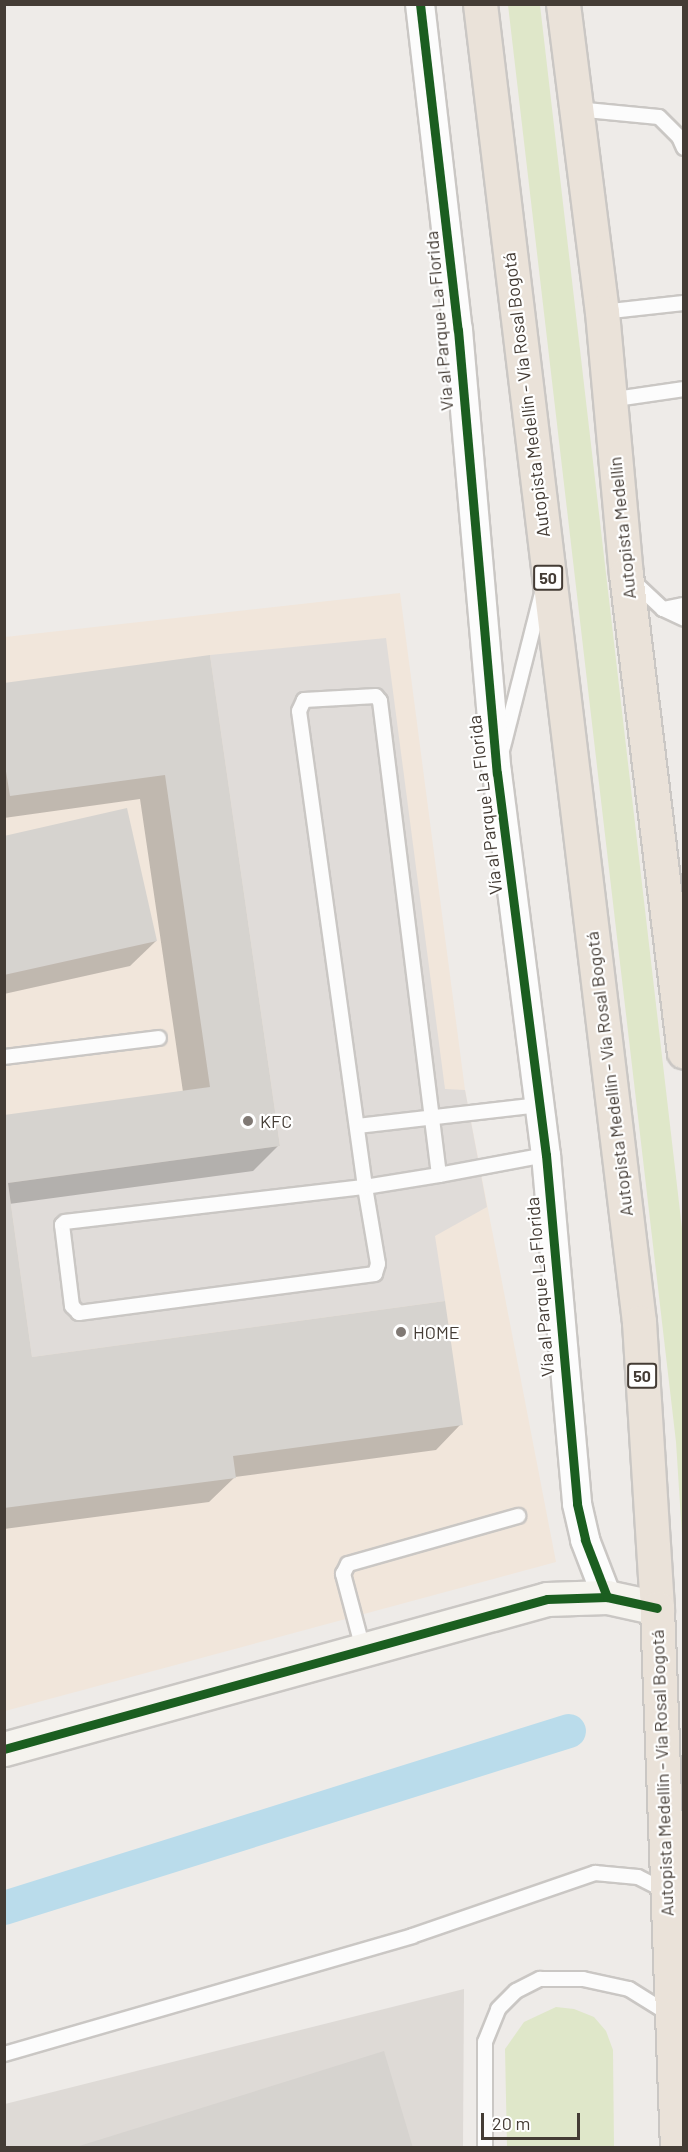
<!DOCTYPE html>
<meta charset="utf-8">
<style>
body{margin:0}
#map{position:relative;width:688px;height:2152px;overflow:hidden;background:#eeebe8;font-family:Barlow,sans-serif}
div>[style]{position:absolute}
.commercial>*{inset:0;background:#f1e6db}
.industrial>*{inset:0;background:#dedad6}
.green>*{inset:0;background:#dfe7c9}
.parking>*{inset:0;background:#e0dcd9}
.shadow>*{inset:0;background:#0003}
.canal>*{height:34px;margin:-17px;padding:0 17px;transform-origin:17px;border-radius:17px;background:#badceb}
.building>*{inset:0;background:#d6d3cf}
.roads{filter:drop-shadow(2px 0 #cac7c4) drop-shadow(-2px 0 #cac7c4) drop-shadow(0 2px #cac7c4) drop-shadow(0 -2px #cac7c4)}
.lane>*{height:14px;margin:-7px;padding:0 7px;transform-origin:7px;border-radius:7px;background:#fcfcfc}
.street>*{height:28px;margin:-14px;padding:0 14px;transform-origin:14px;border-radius:14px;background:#fcfcfc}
.secondary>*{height:33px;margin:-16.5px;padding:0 16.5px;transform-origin:16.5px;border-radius:16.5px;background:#f5f3ee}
.highway>*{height:33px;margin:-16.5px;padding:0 16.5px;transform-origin:16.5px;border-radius:16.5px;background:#eae2d9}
.cycleway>*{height:9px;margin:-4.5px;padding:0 4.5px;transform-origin:4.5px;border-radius:4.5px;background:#1b5e20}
.dots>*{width:16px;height:16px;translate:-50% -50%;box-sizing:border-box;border:3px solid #fff;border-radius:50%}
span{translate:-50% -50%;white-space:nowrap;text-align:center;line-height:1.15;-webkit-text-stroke:4.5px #fff;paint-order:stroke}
.shield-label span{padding:2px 4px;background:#fff;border:2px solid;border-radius:4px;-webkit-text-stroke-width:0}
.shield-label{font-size:16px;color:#443c35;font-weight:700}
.street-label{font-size:18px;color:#443c35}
.poi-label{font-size:18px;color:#443c35}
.left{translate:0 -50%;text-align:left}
.frame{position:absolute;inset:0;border:6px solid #443c35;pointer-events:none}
.scale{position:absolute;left:481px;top:2113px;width:99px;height:27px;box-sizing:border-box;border:3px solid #443c35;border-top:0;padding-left:8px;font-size:18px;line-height:21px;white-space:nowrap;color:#443c35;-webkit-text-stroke:4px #fff;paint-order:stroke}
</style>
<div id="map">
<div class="commercial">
<div style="clip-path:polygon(400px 593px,465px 1090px,556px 1562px,5px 1711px,5px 637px)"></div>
</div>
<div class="industrial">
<div style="clip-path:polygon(464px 1989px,463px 2147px,5px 2148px,5px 2104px)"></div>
</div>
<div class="green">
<div style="clip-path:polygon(508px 5px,540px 5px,683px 1237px,683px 1648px,682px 1536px,676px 1442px)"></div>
<div style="clip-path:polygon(556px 2007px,574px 2009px,594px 2017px,606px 2031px,613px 2050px,614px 2147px,507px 2147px,505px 2049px,524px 2022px)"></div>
</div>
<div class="parking">
<div style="clip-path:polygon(386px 638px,445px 1089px,465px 1090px,487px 1207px,435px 1236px,445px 1301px,32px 1357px,8px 1183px,280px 1146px,210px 655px)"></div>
</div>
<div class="shadow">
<div style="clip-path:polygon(209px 657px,278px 1146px,253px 1171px,9px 1204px,30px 1358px,461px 1424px,436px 1450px,235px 1477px,209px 1502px,4px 1529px,4px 1117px,183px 1092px,140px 799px,4px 818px,4px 684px)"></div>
<div style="clip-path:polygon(4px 837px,156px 941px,130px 966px,4px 994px)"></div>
</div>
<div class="canal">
<div style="left:4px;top:1908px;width:592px;rotate:-17.39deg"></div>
</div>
<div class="building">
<div style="clip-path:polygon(210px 655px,280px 1146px,8px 1183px,32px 1357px,445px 1301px,463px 1425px,233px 1456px,236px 1478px,4px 1508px,4px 1115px,210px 1087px,165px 775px,10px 796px,4px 759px,4px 683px)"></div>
<div style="clip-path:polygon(127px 808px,157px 941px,4px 975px,4px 836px)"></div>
<div style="clip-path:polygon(384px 2051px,413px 2148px,76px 2148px,76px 2147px)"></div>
</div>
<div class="roads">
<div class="lane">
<div style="left:576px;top:109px;width:83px;rotate:5.5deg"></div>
<div style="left:659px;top:117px;width:28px;rotate:45deg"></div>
<div style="left:679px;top:137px;width:12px;rotate:66deg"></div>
<div style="left:602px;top:312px;width:82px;rotate:-6.3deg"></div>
<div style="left:609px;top:400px;width:76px;rotate:-8.3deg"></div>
<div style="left:631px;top:579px;width:44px;rotate:43.2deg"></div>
<div style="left:663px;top:609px;width:23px;rotate:25deg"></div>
<div style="left:663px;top:609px;width:21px;rotate:-11deg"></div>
<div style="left:503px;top:747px;width:155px;rotate:-75.8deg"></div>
<div style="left:4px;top:1057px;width:156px;rotate:-7deg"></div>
<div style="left:358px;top:1126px;width:182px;rotate:-6.6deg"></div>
<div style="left:439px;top:1175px;width:478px;rotate:-97.1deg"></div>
<div style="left:380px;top:701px;width:6px;rotate:-129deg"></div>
<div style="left:376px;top:696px;width:72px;rotate:176.8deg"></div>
<div style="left:304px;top:700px;width:12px;rotate:114deg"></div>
<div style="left:299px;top:711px;width:481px;rotate:82.1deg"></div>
<div style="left:365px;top:1187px;width:75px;rotate:-9.2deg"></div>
<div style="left:439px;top:1175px;width:109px;rotate:-10.6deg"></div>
<div style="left:365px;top:1187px;width:78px;rotate:80.4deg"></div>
<div style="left:378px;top:1264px;width:10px;rotate:107deg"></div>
<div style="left:375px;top:1274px;width:299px;rotate:172.5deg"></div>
<div style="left:79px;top:1313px;width:10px;rotate:-135deg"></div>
<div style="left:72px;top:1306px;width:82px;rotate:-97deg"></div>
<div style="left:62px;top:1225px;width:4px;rotate:-45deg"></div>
<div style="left:65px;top:1222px;width:302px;rotate:-6.7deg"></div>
<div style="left:363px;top:1649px;width:78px;rotate:-104.9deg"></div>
<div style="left:343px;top:1574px;width:11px;rotate:-63deg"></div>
<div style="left:348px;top:1564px;width:177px;rotate:-15.8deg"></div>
<div style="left:4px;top:2054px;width:425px;rotate:-16.1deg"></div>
<div style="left:412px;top:1936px;width:194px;rotate:-19deg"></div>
<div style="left:595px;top:1873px;width:43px;rotate:5.3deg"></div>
<div style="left:638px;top:1877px;width:30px;rotate:27deg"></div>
<div style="left:485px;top:2148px;width:106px;rotate:-90deg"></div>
<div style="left:485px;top:2042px;width:35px;rotate:-68deg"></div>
<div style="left:498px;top:2009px;width:25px;rotate:-45deg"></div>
<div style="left:516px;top:1991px;width:27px;rotate:-27deg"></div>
<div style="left:540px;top:1979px;width:43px"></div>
<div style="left:583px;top:1979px;width:47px;rotate:12.3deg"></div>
<div style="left:629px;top:1989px;width:47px;rotate:32deg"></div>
</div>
<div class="street">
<div style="left:420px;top:4px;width:328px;rotate:83.4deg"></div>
<div style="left:458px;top:330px;width:445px;rotate:85deg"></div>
<div style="left:497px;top:773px;width:385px;rotate:82.7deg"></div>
<div style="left:546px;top:1155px;width:350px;rotate:84.9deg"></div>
<div style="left:577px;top:1504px;width:37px;rotate:77deg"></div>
<div style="left:585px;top:1540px;width:61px;rotate:68.9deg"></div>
</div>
<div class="secondary">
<div style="left:4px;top:1749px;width:563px;rotate:-15.44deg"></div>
<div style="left:547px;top:1599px;width:60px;rotate:-1.9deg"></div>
<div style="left:607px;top:1597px;width:51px;rotate:12.4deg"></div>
</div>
<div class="highway">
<div style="left:480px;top:4px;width:1328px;rotate:83.12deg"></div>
<div style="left:639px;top:1322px;width:287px;rotate:86.4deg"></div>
<div style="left:657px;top:1608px;width:540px;rotate:87.88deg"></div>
<div style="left:563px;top:4px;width:310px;rotate:82.8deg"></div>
<div style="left:602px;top:312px;width:263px;rotate:84.8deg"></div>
<div style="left:626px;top:574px;width:481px;rotate:83.1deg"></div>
</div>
</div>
<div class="cycleway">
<div style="left:420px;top:4px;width:328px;rotate:83.4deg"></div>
<div style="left:458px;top:330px;width:445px;rotate:85deg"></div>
<div style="left:497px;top:773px;width:385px;rotate:82.7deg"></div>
<div style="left:546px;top:1155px;width:350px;rotate:84.9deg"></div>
<div style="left:577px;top:1504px;width:37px;rotate:77deg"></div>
<div style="left:585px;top:1540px;width:61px;rotate:68.9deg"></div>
<div style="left:4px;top:1749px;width:563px;rotate:-15.44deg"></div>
<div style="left:547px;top:1599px;width:60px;rotate:-1.9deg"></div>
<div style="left:607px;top:1597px;width:51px;rotate:12.4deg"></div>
</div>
<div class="dots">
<div style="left:248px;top:1121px;background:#807974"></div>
<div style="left:401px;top:1332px;background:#807974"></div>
</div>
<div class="shield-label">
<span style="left:548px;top:578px">50</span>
<span style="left:642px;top:1376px">50</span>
</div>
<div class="street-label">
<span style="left:439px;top:321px;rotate:-95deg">Vía al Parque La Florida</span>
<span style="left:526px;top:395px;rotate:-97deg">Autopista Medellín - Vía Rosal Bogotá</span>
<span style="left:622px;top:528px;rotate:-96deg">Autopista Medellín</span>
<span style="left:485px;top:805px;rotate:-97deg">Vía al Parque La Florida</span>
<span style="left:609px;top:1074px;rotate:-97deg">Autopista Medellín - Vía Rosal Bogotá</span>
<span style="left:540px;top:1287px;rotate:-95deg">Vía al Parque La Florida</span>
<span style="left:662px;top:1773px;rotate:-92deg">Autopista Medellín - Vía Rosal Bogotá</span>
</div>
<div class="poi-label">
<span class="left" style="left:260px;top:1121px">KFC</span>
<span class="left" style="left:413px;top:1332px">HOME</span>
</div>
<div class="frame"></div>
<div class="scale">20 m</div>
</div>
